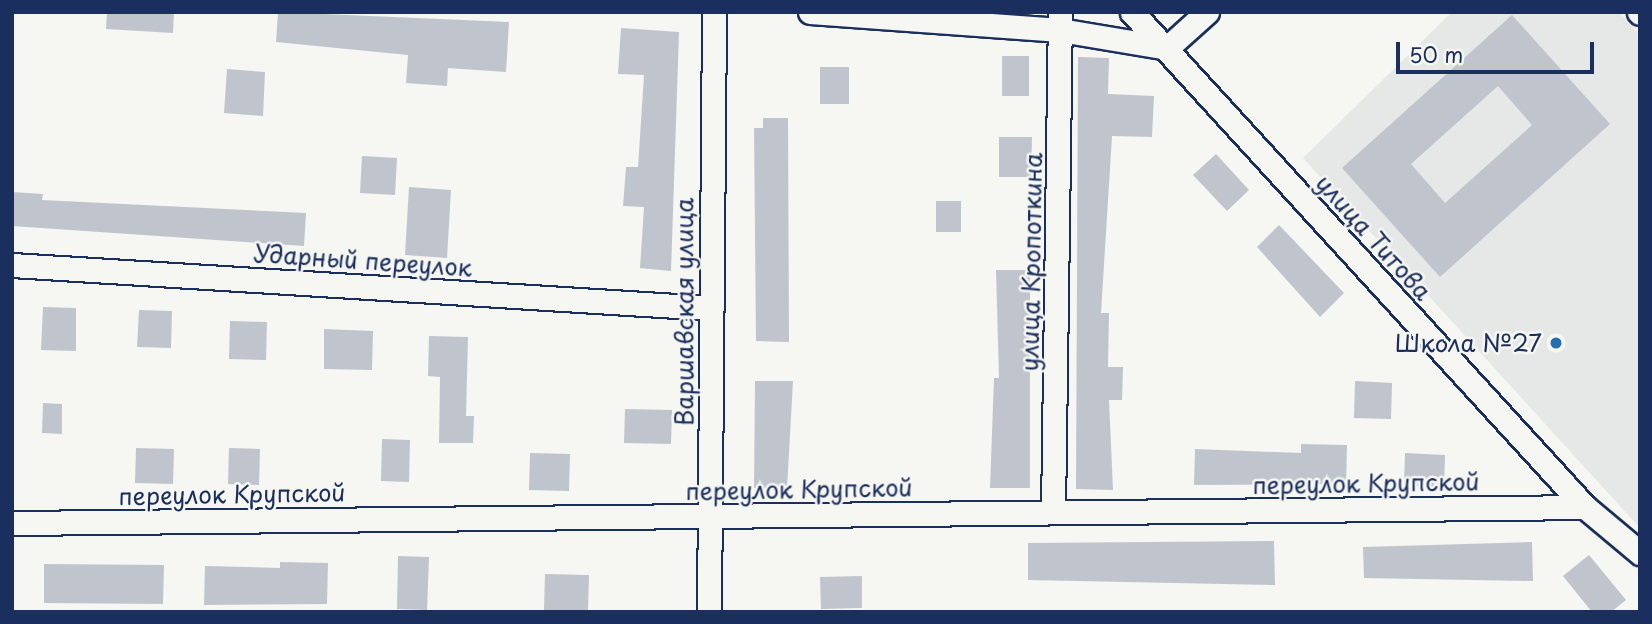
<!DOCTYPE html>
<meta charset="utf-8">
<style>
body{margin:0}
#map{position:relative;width:1652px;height:624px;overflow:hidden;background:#f6f6f2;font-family:"Playpen Sans",sans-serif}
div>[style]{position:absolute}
.built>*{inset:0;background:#e6e7e7}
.building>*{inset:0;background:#c0c4cd}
.roads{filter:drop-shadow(2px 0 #1b2f5e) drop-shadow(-2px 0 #1b2f5e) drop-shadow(0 2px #1b2f5e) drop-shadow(0 -2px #1b2f5e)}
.street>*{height:23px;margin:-11.5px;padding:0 11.5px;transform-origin:11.5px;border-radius:11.5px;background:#f6f6f2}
.dots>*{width:19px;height:19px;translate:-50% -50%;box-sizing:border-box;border:4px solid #f6f6f2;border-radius:50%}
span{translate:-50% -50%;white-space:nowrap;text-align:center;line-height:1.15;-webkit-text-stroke:5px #f6f6f2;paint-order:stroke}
.street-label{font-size:24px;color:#1b2f5e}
.poi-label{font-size:24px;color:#1b2f5e}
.right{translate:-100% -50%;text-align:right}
.frame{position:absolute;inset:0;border:14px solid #1b2f5e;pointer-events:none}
.scale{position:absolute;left:1396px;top:42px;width:198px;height:32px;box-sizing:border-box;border:4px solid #1b2f5e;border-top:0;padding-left:9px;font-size:21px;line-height:24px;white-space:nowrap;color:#1b2f5e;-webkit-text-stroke:5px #f6f6f2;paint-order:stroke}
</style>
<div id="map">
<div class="built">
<div style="clip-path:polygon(1452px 12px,1619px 12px,1640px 35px,1640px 528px,1303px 158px)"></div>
</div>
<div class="building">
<div style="clip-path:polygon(107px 12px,174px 12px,173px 33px,106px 29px)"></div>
<div style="clip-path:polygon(278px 12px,509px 22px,506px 72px,448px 68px,447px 86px,406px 83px,408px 55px,276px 42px)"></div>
<div style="clip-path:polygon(evenodd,1512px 15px,1610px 124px,1440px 277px,1342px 168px,1512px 15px,1498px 86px,1532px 125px,1445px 203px,1411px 164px,1498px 86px)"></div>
<div style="clip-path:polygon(621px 28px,679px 32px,671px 271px,640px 268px,644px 207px,623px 206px,626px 167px,638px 167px,644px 75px,618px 74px)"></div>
<div style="clip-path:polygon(1002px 56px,1029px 56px,1029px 96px,1002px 96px)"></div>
<div style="clip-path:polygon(1078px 57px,1109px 58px,1108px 94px,1154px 96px,1152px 137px,1112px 136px,1101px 313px,1109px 313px,1108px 367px,1123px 367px,1122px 400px,1109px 400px,1113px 490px,1076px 489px)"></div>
<div style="clip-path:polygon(820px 67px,849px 67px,849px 104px,820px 104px)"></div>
<div style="clip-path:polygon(227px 69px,265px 72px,263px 116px,224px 113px)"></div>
<div style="clip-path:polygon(763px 118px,788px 118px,789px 342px,756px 341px,754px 128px,763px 128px)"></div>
<div style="clip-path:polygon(999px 137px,1032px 137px,1031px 177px,999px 177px)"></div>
<div style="clip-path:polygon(1216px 154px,1249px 190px,1227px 211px,1193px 175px)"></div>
<div style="clip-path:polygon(362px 156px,397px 158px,395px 195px,360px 193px)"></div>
<div style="clip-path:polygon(409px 187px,451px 190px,447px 258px,405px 255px)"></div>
<div style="clip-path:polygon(12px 192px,43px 194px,42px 200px,306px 213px,304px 246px,12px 226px)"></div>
<div style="clip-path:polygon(936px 201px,961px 201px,961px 232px,936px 232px)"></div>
<div style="clip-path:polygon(1279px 225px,1344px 293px,1320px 317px,1257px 247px)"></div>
<div style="clip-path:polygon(996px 270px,1030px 270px,1030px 488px,990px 488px,994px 378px,999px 378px)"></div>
<div style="clip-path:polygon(43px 307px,76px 308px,76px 351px,41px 350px)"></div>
<div style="clip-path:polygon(139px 310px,172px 311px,171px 348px,137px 347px)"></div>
<div style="clip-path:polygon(230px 321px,267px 322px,266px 360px,229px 359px)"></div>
<div style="clip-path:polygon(324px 329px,373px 331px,372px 370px,324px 369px)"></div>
<div style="clip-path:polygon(429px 336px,468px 337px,466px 416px,474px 416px,473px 443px,439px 443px,440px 377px,428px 376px)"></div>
<div style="clip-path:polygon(755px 381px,793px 381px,787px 488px,754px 488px)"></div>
<div style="clip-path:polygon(1355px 381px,1392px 383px,1391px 419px,1354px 418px)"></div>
<div style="clip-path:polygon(43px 403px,62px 404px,62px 434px,42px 433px)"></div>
<div style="clip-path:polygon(625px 409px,672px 410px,671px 444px,624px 443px)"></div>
<div style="clip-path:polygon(382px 439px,410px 440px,409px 482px,381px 481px)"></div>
<div style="clip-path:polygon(1301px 444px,1347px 445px,1346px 484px,1194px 485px,1195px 449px,1301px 453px)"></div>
<div style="clip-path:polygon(136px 448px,174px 449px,173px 484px,135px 483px)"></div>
<div style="clip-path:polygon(229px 448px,260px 449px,259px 485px,228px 484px)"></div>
<div style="clip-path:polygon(530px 453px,570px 454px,569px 491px,529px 490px)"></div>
<div style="clip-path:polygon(1405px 453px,1445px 455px,1444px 487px,1404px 486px)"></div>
<div style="clip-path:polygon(1274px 541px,1275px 585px,1028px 580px,1028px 543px)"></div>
<div style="clip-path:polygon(1532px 542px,1533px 581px,1364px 578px,1363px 547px)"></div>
<div style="clip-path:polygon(1589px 555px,1626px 600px,1611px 612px,1592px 612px,1563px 576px)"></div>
<div style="clip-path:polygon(398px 556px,429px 557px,427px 610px,397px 609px)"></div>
<div style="clip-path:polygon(280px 562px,328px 563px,327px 604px,204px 605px,205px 566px,280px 568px)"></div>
<div style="clip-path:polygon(44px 564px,164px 565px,163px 604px,44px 603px)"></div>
<div style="clip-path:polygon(545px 574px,589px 575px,588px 611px,544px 610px)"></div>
<div style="clip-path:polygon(862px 576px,862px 608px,821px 609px,820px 577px)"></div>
</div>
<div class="roads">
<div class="street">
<div style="left:810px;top:12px;width:251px;rotate:4.1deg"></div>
<div style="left:1060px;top:30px;width:109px;rotate:9.5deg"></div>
<div style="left:1167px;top:48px;width:54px;rotate:-42deg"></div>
<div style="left:1132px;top:12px;width:671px;rotate:47.54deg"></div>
<div style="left:1585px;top:507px;width:72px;rotate:39.9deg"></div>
<div style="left:1639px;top:12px;width:1px;rotate:45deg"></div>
<div style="left:12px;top:265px;width:699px;rotate:3.53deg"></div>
<div style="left:1053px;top:512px;width:500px;rotate:-89.2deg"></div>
<div style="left:12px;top:523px;width:1573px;rotate:-0.58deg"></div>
<div style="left:709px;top:612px;width:600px;rotate:-89.52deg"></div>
</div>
</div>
<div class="dots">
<div style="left:1556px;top:343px;background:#1f6fb2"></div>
</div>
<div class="street-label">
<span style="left:1374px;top:237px;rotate:48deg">улица Титова</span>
<span style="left:363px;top:260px;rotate:4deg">Ударный переулок</span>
<span style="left:1031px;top:262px;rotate:-89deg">улица Кропоткина</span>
<span style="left:684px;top:312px;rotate:-90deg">Варшавская улица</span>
<span style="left:1366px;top:483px;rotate:-1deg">переулок Крупской</span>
<span style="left:799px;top:489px;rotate:-1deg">переулок Крупской</span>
<span style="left:232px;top:494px;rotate:-1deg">переулок Крупской</span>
</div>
<div class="poi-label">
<span class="right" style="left:1542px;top:343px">Школа №27</span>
</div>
<div class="frame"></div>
<div class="scale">50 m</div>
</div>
